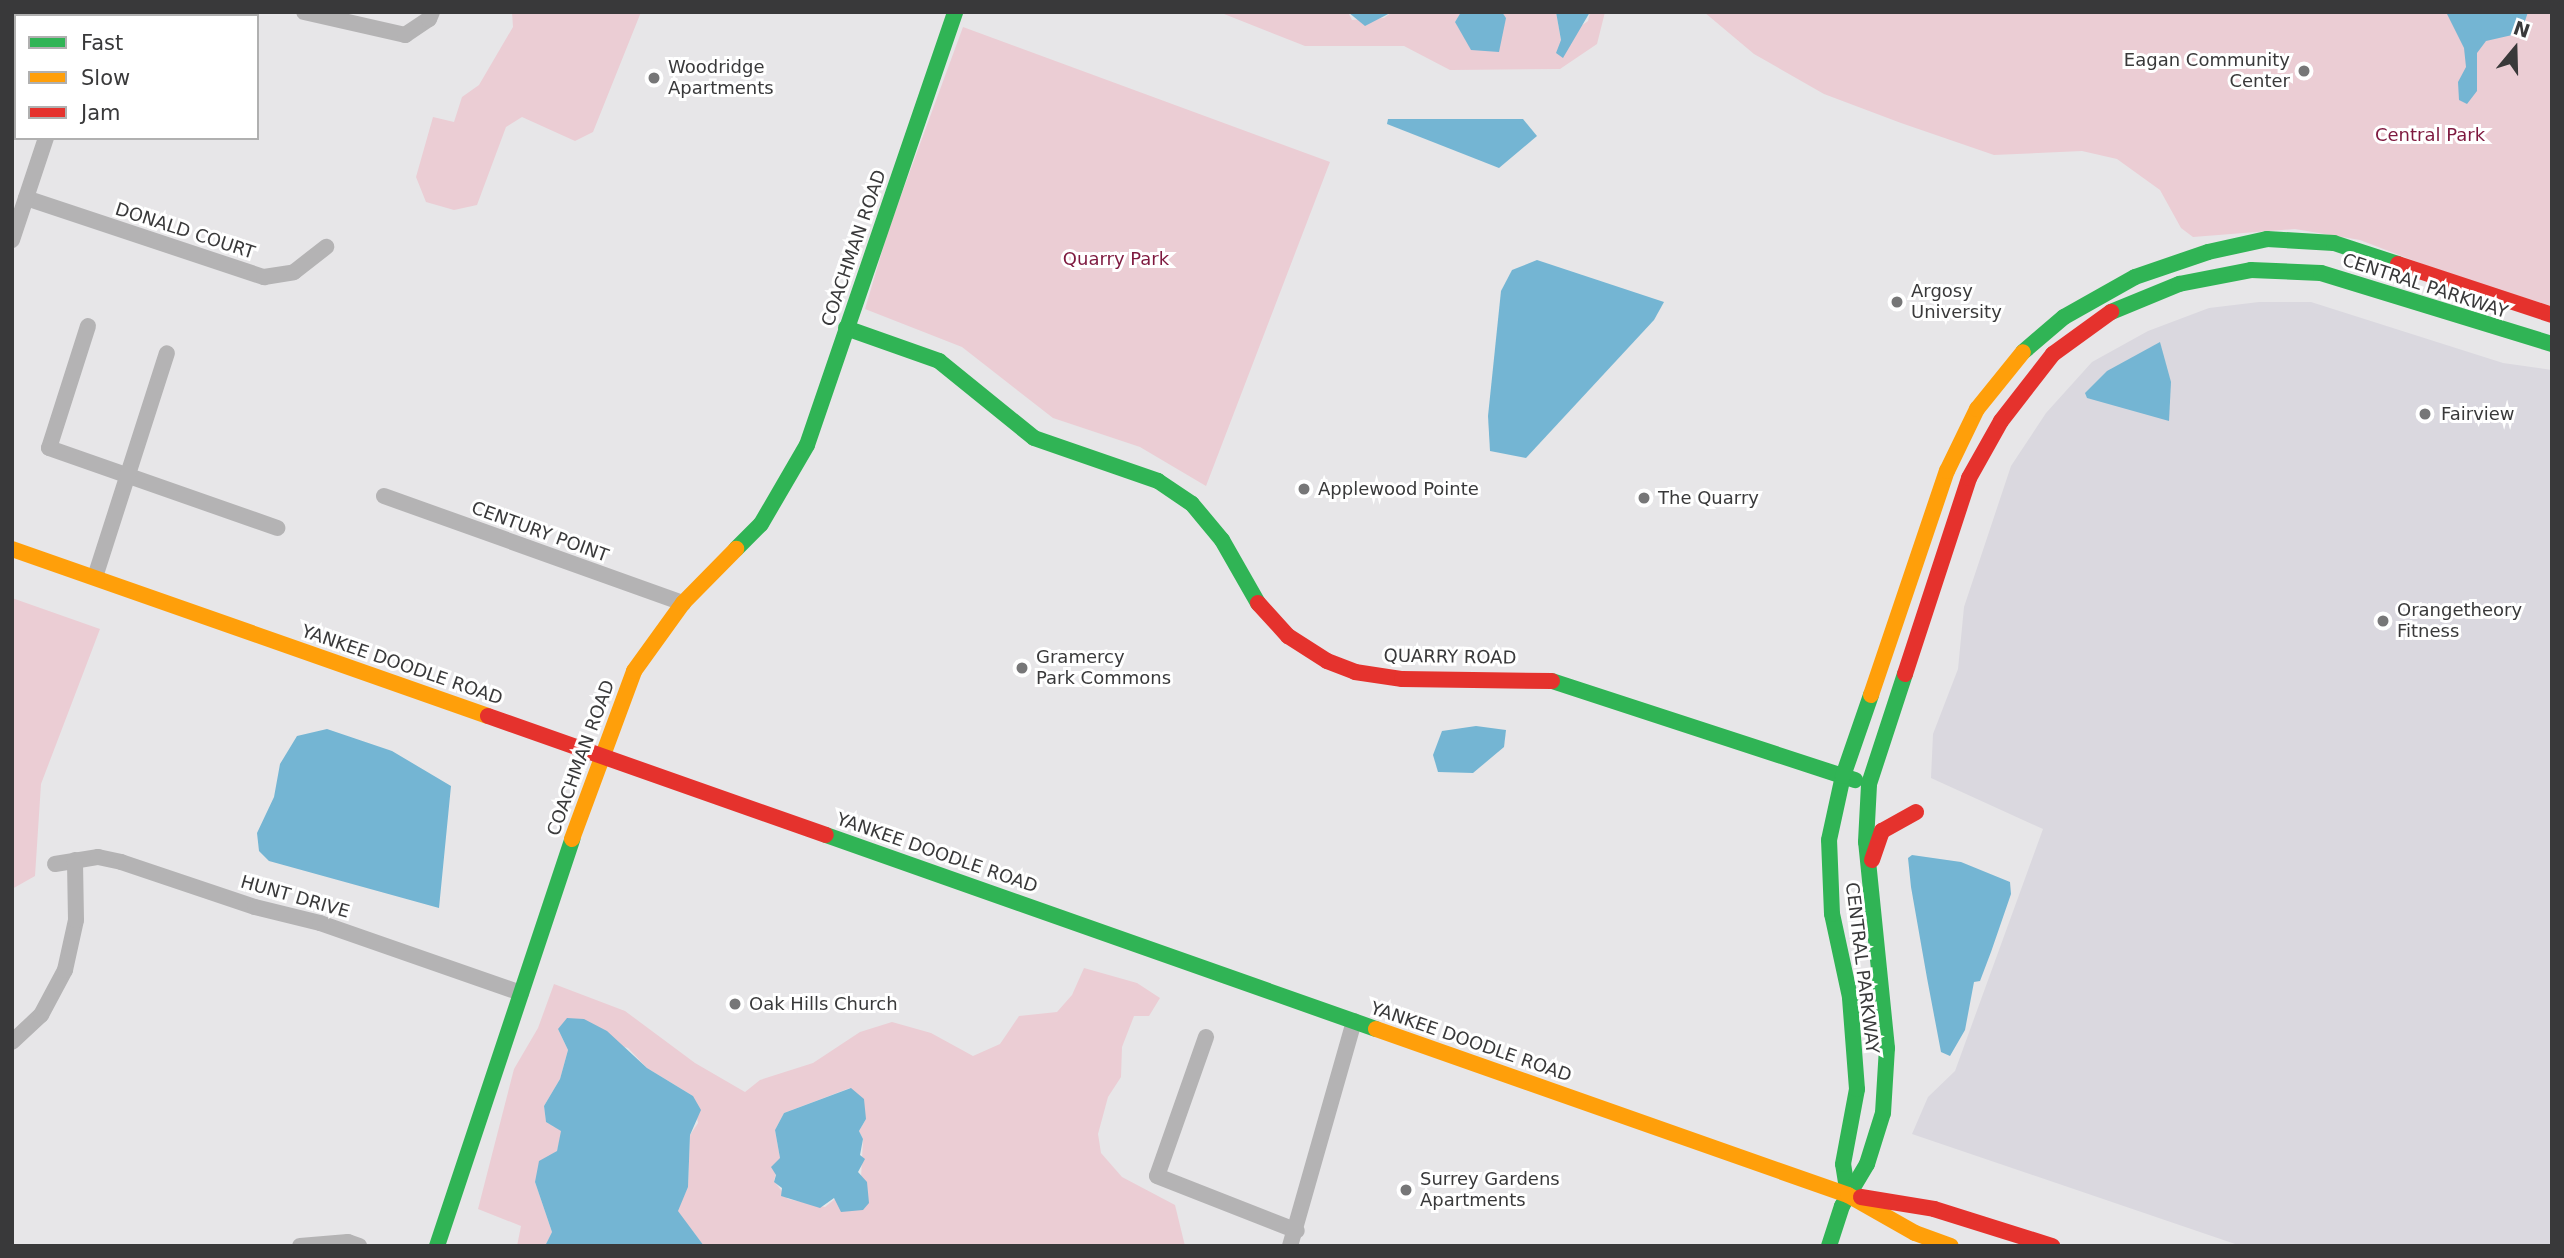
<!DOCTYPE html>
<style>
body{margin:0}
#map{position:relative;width:2564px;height:1258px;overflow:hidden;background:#e7e6e8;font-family:"DejaVu Sans",sans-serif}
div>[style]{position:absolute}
.built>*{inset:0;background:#dad8df}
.green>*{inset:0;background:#ebcdd4}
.water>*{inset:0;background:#74b5d3}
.street>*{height:16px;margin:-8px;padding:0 8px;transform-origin:8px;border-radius:8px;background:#b4b3b4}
.fast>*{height:16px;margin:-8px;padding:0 8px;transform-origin:8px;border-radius:8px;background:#30b455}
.slow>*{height:16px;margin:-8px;padding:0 8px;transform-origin:8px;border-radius:8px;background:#ff9f0a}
.jam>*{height:16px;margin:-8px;padding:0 8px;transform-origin:8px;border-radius:8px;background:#e5322d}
.dots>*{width:19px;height:19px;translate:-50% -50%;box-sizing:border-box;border:4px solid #fff;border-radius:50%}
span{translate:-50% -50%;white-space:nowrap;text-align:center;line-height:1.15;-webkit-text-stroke:6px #fff;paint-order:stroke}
.poi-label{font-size:18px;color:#39393a}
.right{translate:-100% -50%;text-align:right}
.left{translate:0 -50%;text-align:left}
.park-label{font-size:18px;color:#7e193f}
.street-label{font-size:18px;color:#39393a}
.frame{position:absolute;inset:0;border:14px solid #39393a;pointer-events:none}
.legend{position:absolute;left:14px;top:14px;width:245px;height:126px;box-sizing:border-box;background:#fff;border:2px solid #b0b0b0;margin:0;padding:9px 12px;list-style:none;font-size:21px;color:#39393a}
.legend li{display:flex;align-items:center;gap:14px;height:35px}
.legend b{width:35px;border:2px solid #b0b0b0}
.north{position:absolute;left:2480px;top:14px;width:70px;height:70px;-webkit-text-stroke:5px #fff;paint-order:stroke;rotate:19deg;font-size:19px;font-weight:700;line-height:28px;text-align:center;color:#39393a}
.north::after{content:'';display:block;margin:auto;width:24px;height:32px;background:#39393a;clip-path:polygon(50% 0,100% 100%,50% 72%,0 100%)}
</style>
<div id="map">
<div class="built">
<div style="clip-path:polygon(2259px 302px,2311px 302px,2503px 363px,2552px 370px,2552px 1246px,2241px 1246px,1912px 1134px,1928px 1097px,1955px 1071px,2043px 829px,1931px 778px,1933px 734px,1958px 669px,1964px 607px,2011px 466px,2046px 413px,2092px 362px,2148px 331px,2209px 308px)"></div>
</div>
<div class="green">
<div style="clip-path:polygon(512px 12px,641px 12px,593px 132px,575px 141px,522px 117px,506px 127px,477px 205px,454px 210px,426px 202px,416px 177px,433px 117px,454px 122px,462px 97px,479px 85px,513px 27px)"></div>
<div style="clip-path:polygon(1219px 12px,1348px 12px,1352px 20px,1384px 18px,1392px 12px,1461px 12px,1455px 22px,1506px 18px,1502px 12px,1556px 12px,1561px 40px,1588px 21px,1590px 12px,1605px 12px,1597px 44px,1560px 69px,1450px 70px,1404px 46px,1305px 46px)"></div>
<div style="clip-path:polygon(1704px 12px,2552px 12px,2552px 306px,2459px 278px,2360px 240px,2295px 229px,2193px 237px,2181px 228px,2160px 190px,2117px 159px,2082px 151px,1994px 155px,1901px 123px,1824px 94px,1754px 54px)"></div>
<div style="clip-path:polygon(963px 27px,1330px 162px,1206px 486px,1140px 447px,1053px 418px,962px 347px,865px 309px,888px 231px)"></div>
<div style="clip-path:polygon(12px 598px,100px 629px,41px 784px,35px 876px,12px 889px)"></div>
<div style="clip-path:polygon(evenodd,1084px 968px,1137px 983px,1160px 998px,1149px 1016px,1134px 1016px,1122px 1047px,1121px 1077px,1108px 1097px,1098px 1134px,1101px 1153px,1122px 1177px,1175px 1205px,1185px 1246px,704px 1246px,677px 1211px,688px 1187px,690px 1135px,698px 1123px,693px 1096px,647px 1068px,628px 1048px,558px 1029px,568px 1050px,560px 1079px,544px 1106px,546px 1122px,562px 1131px,557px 1151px,535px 1182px,552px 1232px,545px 1246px,517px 1246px,521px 1226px,478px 1209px,514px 1069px,538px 1028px,554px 984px,625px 1011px,695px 1063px,745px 1092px,760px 1080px,813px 1063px,860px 1032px,892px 1022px,931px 1033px,973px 1056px,1000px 1044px,1019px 1016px,1057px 1012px,1072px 995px,1084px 968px,850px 1088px,866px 1119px,859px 1131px,863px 1139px,861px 1178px,825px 1207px,788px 1199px,774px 1181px,780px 1158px,775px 1130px,784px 1113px,850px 1088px)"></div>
</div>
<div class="water">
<div style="clip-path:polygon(1348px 12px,1392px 12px,1365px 26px)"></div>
<div style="clip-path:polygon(1461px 12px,1502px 12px,1506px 18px,1499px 52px,1471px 50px,1455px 22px)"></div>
<div style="clip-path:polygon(1556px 12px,1590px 12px,1563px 58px,1556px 53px,1561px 40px)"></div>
<div style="clip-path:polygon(2446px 12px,2528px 12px,2521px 33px,2486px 41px,2477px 53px,2477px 91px,2467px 104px,2459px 100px,2458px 82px,2466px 67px,2464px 48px)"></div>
<div style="clip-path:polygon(1388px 119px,1523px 119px,1537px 136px,1499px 168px,1387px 124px)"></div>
<div style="clip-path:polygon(1537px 260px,1664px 302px,1654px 320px,1526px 458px,1490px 451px,1488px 416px,1501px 291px,1512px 270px)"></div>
<div style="clip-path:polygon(2160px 342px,2171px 382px,2169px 421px,2087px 398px,2085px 393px,2107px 371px)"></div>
<div style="clip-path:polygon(1476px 726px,1506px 730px,1504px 747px,1473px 773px,1438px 772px,1433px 755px,1442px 731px)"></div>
<div style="clip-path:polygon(327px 729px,392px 751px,451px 786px,439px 908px,269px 861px,259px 851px,257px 833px,274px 797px,280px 764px,297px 736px)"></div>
<div style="clip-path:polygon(1912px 855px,1961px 862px,2010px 882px,2011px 894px,1991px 952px,1980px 981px,1974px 982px,1965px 1030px,1950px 1056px,1941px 1052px,1927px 978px,1911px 887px,1908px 858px)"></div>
<div style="clip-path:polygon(567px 1018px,584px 1019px,607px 1031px,647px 1068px,693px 1096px,701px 1110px,690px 1135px,688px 1187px,678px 1211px,704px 1246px,545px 1246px,552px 1232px,535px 1182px,539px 1161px,557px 1151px,561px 1131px,546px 1122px,544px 1106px,560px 1079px,568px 1050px,558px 1029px)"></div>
<div style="clip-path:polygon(851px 1088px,864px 1099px,866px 1119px,859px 1131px,863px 1139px,860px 1155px,865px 1159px,858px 1172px,867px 1182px,869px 1203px,863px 1210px,841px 1212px,834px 1198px,820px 1208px,781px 1196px,782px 1188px,774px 1182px,776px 1175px,771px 1167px,780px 1158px,775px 1130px,784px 1113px)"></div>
</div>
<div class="street">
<div style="left:304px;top:12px;width:104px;rotate:12.8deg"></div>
<div style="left:405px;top:35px;width:29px;rotate:-34deg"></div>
<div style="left:429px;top:19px;width:8px;rotate:-67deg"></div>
<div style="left:87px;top:16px;width:4px;rotate:-76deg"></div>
<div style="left:26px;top:198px;width:251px;rotate:18.4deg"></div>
<div style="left:264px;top:277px;width:30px;rotate:-9deg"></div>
<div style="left:294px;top:272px;width:41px;rotate:-38deg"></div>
<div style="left:12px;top:240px;width:108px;rotate:-71.6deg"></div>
<div style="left:88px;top:326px;width:128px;rotate:107.7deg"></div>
<div style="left:49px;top:448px;width:242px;rotate:19.3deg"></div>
<div style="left:384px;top:496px;width:318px;rotate:19.7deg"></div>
<div style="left:95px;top:577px;width:235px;rotate:-72.2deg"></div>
<div style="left:55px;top:864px;width:44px;rotate:-9.2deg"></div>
<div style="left:98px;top:857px;width:24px;rotate:12deg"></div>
<div style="left:121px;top:862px;width:141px;rotate:18.6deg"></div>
<div style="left:255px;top:907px;width:67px;rotate:13.8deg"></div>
<div style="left:320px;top:923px;width:213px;rotate:19.2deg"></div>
<div style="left:1206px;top:1037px;width:147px;rotate:109.4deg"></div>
<div style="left:1157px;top:1176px;width:150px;rotate:21.4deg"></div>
<div style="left:12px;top:1042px;width:40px;rotate:-43deg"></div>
<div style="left:41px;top:1015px;width:51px;rotate:-61.9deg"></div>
<div style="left:65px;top:970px;width:51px;rotate:-77.6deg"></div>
<div style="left:76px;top:920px;width:60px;rotate:-91deg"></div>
<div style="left:300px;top:1246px;width:48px;rotate:-4.8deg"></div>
<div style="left:348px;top:1242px;width:12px;rotate:20deg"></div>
<div style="left:1290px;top:1246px;width:234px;rotate:-74.1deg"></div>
</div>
<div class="fast">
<div style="left:2111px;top:312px;width:74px;rotate:-22.4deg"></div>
<div style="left:2179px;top:284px;width:73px;rotate:-11deg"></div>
<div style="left:2251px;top:270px;width:70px;rotate:2.5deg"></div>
<div style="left:2321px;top:273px;width:242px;rotate:17.1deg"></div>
<div style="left:846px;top:328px;width:99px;rotate:19.5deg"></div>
<div style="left:939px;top:361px;width:122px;rotate:39deg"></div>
<div style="left:1034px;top:438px;width:131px;rotate:19.1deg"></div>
<div style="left:1158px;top:481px;width:41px;rotate:34.1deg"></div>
<div style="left:1192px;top:504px;width:47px;rotate:50.2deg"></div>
<div style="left:1222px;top:540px;width:73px;rotate:60.3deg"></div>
<div style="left:2023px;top:352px;width:54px;rotate:-40.5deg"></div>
<div style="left:2064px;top:317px;width:81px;rotate:-29.4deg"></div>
<div style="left:2135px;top:277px;width:77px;rotate:-18.9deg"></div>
<div style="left:2208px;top:252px;width:60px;rotate:-12.4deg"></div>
<div style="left:2267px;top:239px;width:67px;rotate:3.4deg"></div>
<div style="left:2334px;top:243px;width:67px;rotate:18.2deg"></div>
<div style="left:736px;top:549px;width:35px;rotate:-45deg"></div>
<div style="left:761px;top:524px;width:91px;rotate:-59.8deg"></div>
<div style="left:807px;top:445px;width:458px;rotate:-71.1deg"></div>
<div style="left:1552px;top:681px;width:319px;rotate:18.1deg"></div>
<div style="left:826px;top:835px;width:583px;rotate:19.43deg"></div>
<div style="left:1848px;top:1195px;width:31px;rotate:-99deg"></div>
<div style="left:1843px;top:1164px;width:76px;rotate:-79.4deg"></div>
<div style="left:1857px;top:1089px;width:92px;rotate:-94.4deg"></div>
<div style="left:1850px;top:997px;width:85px;rotate:-102.2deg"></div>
<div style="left:1832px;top:914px;width:74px;rotate:-92.3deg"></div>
<div style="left:1829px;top:840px;width:66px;rotate:-77.7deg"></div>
<div style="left:1843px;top:776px;width:86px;rotate:-70.9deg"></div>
<div style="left:437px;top:1246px;width:429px;rotate:-71.6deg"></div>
<div style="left:1829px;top:1246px;width:42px;rotate:-72deg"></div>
<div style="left:1842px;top:1206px;width:49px;rotate:-59.2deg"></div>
<div style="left:1867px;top:1164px;width:53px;rotate:-72.6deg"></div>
<div style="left:1883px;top:1113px;width:65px;rotate:-86.5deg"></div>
<div style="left:1887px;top:1048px;width:207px;rotate:-95.8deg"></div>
<div style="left:1866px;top:842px;width:58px;rotate:-87deg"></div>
<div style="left:1869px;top:784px;width:116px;rotate:-71.9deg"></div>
</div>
<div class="slow">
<div style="left:12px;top:549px;width:504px;rotate:19.33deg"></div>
<div style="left:1871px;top:695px;width:237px;rotate:-71.3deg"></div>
<div style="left:1947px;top:471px;width:69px;rotate:-64.2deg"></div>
<div style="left:1977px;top:409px;width:73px;rotate:-51.1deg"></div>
<div style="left:572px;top:839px;width:179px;rotate:-69.7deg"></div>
<div style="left:634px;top:671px;width:84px;rotate:-54.2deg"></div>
<div style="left:683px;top:603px;width:76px;rotate:-45.5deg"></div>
<div style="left:1376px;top:1029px;width:500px;rotate:19.38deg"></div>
<div style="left:1848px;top:1195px;width:77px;rotate:29.6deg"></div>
<div style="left:1915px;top:1233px;width:38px;rotate:20deg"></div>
</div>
<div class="jam">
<div style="left:2398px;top:264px;width:162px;rotate:18.3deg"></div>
<div style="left:1258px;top:603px;width:45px;rotate:47.7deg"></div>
<div style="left:1288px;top:636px;width:46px;rotate:32.7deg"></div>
<div style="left:1327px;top:661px;width:30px;rotate:21deg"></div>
<div style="left:1355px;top:672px;width:48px;rotate:8.5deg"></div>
<div style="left:1402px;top:679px;width:150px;rotate:0.8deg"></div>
<div style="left:1905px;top:674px;width:206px;rotate:-71.9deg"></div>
<div style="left:1969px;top:478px;width:65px;rotate:-60.7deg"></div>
<div style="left:2001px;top:421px;width:85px;rotate:-52.2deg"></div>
<div style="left:2053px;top:354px;width:72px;rotate:-35.9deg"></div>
<div style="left:488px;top:716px;width:358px;rotate:19.4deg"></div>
<div style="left:1872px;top:860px;width:31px;rotate:-71deg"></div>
<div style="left:1882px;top:831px;width:39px;rotate:-29deg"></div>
<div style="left:1861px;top:1197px;width:74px;rotate:9.3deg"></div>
<div style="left:1934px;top:1209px;width:124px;rotate:17.4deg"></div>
</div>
<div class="dots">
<div style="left:2304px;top:71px;background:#767677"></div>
<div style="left:654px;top:78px;background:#767677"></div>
<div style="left:1897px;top:302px;background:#767677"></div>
<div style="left:2425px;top:414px;background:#767677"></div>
<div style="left:1304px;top:489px;background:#767677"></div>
<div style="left:1644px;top:498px;background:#767677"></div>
<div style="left:2383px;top:621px;background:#767677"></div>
<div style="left:1022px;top:668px;background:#767677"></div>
<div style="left:735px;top:1004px;background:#767677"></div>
<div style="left:1406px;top:1190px;background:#767677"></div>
</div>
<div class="poi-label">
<span class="right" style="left:2290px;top:71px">Eagan Community<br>Center</span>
<span class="left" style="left:668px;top:78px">Woodridge<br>Apartments</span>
<span class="left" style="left:1911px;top:302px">Argosy<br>University</span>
<span class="left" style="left:2441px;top:414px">Fairview</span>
<span class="left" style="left:1318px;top:489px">Applewood Pointe</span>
<span class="left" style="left:1658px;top:498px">The Quarry</span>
<span class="left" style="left:2397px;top:621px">Orangetheory<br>Fitness</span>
<span class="left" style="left:1036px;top:668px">Gramercy<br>Park Commons</span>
<span class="left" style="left:749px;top:1004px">Oak Hills Church</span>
<span class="left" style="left:1420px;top:1190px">Surrey Gardens<br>Apartments</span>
</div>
<div class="park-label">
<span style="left:2430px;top:135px">Central Park</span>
<span style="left:1116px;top:259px">Quarry Park</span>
</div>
<div class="street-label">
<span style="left:185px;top:231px;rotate:18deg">DONALD COURT</span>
<span style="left:854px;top:248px;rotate:-71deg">COACHMAN ROAD</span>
<span style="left:2425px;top:286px;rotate:18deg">CENTRAL PARKWAY</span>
<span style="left:540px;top:532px;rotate:20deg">CENTURY POINT</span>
<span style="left:1450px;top:657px;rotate:1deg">QUARRY ROAD</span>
<span style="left:402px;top:665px;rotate:19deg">YANKEE DOODLE ROAD</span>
<span style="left:581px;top:758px;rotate:-70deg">COACHMAN ROAD</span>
<span style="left:937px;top:853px;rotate:19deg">YANKEE DOODLE ROAD</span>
<span style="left:295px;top:897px;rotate:16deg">HUNT DRIVE</span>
<span style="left:1862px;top:968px;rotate:83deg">CENTRAL PARKWAY</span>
<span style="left:1471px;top:1042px;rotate:19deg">YANKEE DOODLE ROAD</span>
</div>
<div class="frame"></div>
<ul class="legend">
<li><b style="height:9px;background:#30b455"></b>Fast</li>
<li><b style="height:9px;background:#ff9f0a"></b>Slow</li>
<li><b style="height:9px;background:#e5322d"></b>Jam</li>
</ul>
<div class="north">N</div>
</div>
